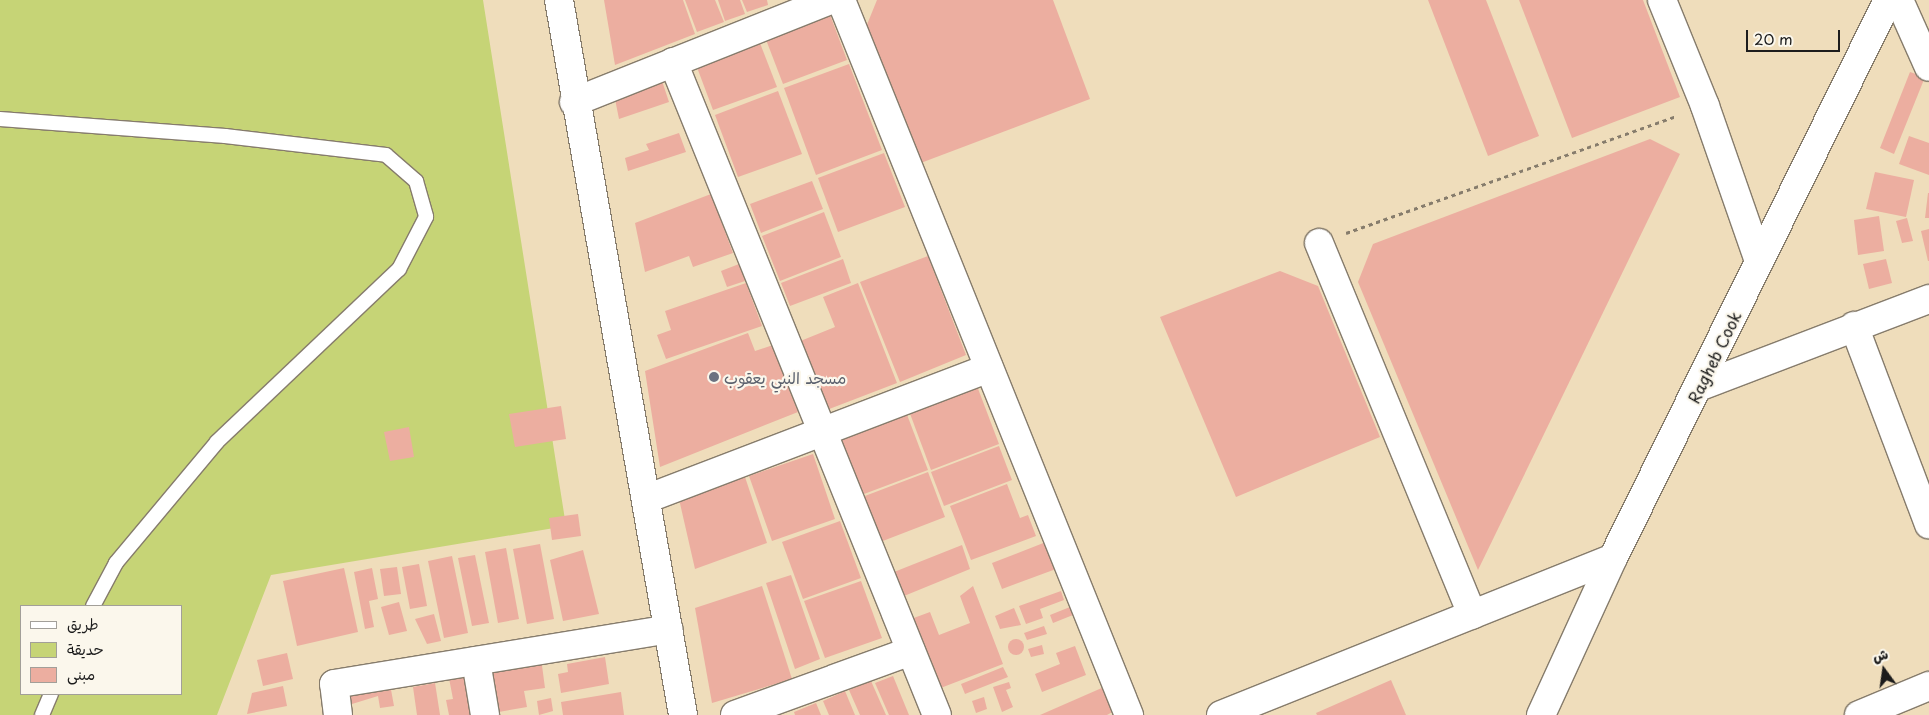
<!DOCTYPE html>
<meta charset="utf-8">
<style>
body{margin:0}
#map{position:relative;width:1929px;height:715px;overflow:hidden;background:#efddbb;font-family:"Playpen Sans","Playpen Sans Arabic",sans-serif}
div>[style]{position:absolute}
.green>*{inset:0;background:#c6d476}
.building>*{inset:0;background:#ecaea0}
.round{border-radius:50%}
.path>*{height:3px;margin-top:-1.5px;transform-origin:0;background:repeating-linear-gradient(90deg,#867c6c 0 4px,transparent 0 8px)}
.roads{filter:drop-shadow(1px 0 #867c6c) drop-shadow(-1px 0 #867c6c) drop-shadow(0 1px #867c6c) drop-shadow(0 -1px #867c6c)}
.lane>*{height:14px;margin:-7px;padding:0 7px;transform-origin:7px;border-radius:7px;background:#fff}
.street>*{height:28px;margin:-14px;padding:0 14px;transform-origin:14px;border-radius:14px;background:#fff}
.secondary>*{height:28px;margin:-14px;padding:0 14px;transform-origin:14px;border-radius:14px;background:#fff}
.dots>*{width:14px;height:14px;translate:-50% -50%;box-sizing:border-box;border:2px solid #fbf7ec;border-radius:50%}
span{translate:-50% -50%;white-space:nowrap;text-align:center;line-height:1.15;-webkit-text-stroke:4.5px #fbf7ec;paint-order:stroke}
.street-label{font-size:16px;color:#1c1c1c}
.worship-label{font-size:16px;color:#5b616d}
.left{translate:0 -50%;text-align:left}
.legend{position:absolute;left:20px;top:605px;width:162px;height:90px;box-sizing:border-box;background:#fbf7ec;border:1px solid #a29f99;margin:0;padding:6px 9px;list-style:none;font-size:15px;color:#1c1c1c}
.legend li{display:flex;align-items:center;gap:10px;height:25px}
.legend b{width:25px;border:1px solid #a29f99}
.north{position:absolute;left:1859px;top:645px;width:50px;height:50px;-webkit-text-stroke:4px #fbf7ec;paint-order:stroke;rotate:346deg;font-size:14px;font-weight:700;line-height:20px;text-align:center;color:#1c1c1c}
.north::after{content:'';display:block;margin:auto;width:18px;height:22px;background:#1c1c1c;clip-path:polygon(50% 0,100% 100%,50% 72%,0 100%)}
.scale{position:absolute;left:1746px;top:30px;width:94px;height:22px;box-sizing:border-box;border:2px solid #1c1c1c;border-top:0;padding-left:6px;font-size:15px;line-height:18px;white-space:nowrap;color:#1c1c1c;-webkit-text-stroke:4px #fbf7ec;paint-order:stroke}
</style>
<div id="map">
<div class="green">
<div style="clip-path:polygon(evenodd,0 0,483px 0,566px 526px,271px 575px,217px 715px,0 715px,0 0,21px 606px,181px 606px,181px 694px,21px 694px,21px 606px)"></div>
</div>
<div class="building">
<div style="clip-path:polygon(604px 0,683px 0,695px 34px,615px 65px)"></div>
<div style="clip-path:polygon(685px 0,715px 0,724px 22px,697px 32px)"></div>
<div style="clip-path:polygon(718px 0,740px 0,745px 14px,725px 21px)"></div>
<div style="clip-path:polygon(742px 0,767px 0,768px 5px,747px 12px)"></div>
<div style="clip-path:polygon(877px 0,1053px 0,1090px 99px,918px 164px,866px 27px)"></div>
<div style="clip-path:polygon(1428px 0,1486px 0,1539px 136px,1488px 156px)"></div>
<div style="clip-path:polygon(1519px 0,1643px 0,1680px 97px,1572px 138px)"></div>
<div style="clip-path:polygon(829px 12px,847px 60px,783px 84px,765px 37px)"></div>
<div style="clip-path:polygon(758px 38px,777px 87px,713px 110px,695px 62px)"></div>
<div style="clip-path:polygon(849px 64px,882px 150px,816px 175px,784px 88px)"></div>
<div style="clip-path:polygon(1910px 72px,1925px 77px,1894px 154px,1880px 148px)"></div>
<div style="clip-path:polygon(661px 78px,669px 102px,619px 119px,614px 94px)"></div>
<div style="clip-path:polygon(778px 91px,802px 154px,738px 177px,715px 115px)"></div>
<div style="clip-path:polygon(679px 133px,686px 152px,628px 171px,625px 158px,649px 150px,646px 144px)"></div>
<div style="clip-path:polygon(1909px 136px,1929px 143px,1929px 175px,1899px 164px)"></div>
<div style="clip-path:polygon(1650px 139px,1680px 154px,1478px 570px,1358px 282px,1373px 244px)"></div>
<div style="clip-path:polygon(884px 153px,905px 207px,838px 232px,818px 178px)"></div>
<div style="clip-path:polygon(1875px 172px,1914px 180px,1906px 217px,1866px 209px)"></div>
<div style="clip-path:polygon(812px 181px,823px 209px,761px 233px,750px 204px)"></div>
<div style="clip-path:polygon(1928px 193px,1929px 193px,1929px 218px,1925px 218px)"></div>
<div style="clip-path:polygon(711px 194px,733px 253px,693px 267px,689px 256px,645px 272px,635px 223px)"></div>
<div style="clip-path:polygon(824px 212px,841px 257px,780px 281px,762px 236px)"></div>
<div style="clip-path:polygon(1879px 216px,1884px 251px,1858px 255px,1854px 220px)"></div>
<div style="clip-path:polygon(1907px 218px,1913px 241px,1902px 243px,1896px 221px)"></div>
<div style="clip-path:polygon(1929px 229px,1929px 261px,1928px 261px,1921px 231px)"></div>
<div style="clip-path:polygon(928px 256px,966px 355px,900px 382px,860px 282px)"></div>
<div style="clip-path:polygon(843px 259px,851px 283px,790px 306px,781px 283px)"></div>
<div style="clip-path:polygon(1886px 259px,1892px 283px,1869px 289px,1863px 264px)"></div>
<div style="clip-path:polygon(739px 264px,745px 281px,727px 287px,721px 271px)"></div>
<div style="clip-path:polygon(1280px 271px,1318px 286px,1380px 437px,1236px 497px,1160px 317px)"></div>
<div style="clip-path:polygon(746px 283px,762px 326px,666px 359px,657px 335px,671px 330px,665px 311px)"></div>
<div style="clip-path:polygon(858px 283px,897px 383px,824px 411px,798px 342px,835px 327px,823px 297px)"></div>
<div style="clip-path:polygon(748px 333px,755px 351px,773px 345px,798px 412px,660px 467px,645px 371px)"></div>
<div style="clip-path:polygon(977px 386px,999px 444px,931px 470px,909px 411px)"></div>
<div style="clip-path:polygon(561px 406px,566px 439px,515px 447px,509px 414px)"></div>
<div style="clip-path:polygon(906px 412px,928px 470px,856px 497px,835px 439px)"></div>
<div style="clip-path:polygon(409px 427px,414px 457px,390px 461px,384px 432px)"></div>
<div style="clip-path:polygon(999px 446px,1012px 480px,944px 506px,931px 472px)"></div>
<div style="clip-path:polygon(813px 454px,835px 519px,772px 541px,749px 476px)"></div>
<div style="clip-path:polygon(928px 472px,945px 517px,875px 544px,857px 499px)"></div>
<div style="clip-path:polygon(745px 477px,767px 543px,695px 569px,679px 499px)"></div>
<div style="clip-path:polygon(1007px 484px,1020px 518px,1028px 515px,1036px 536px,971px 560px,950px 506px)"></div>
<div style="clip-path:polygon(578px 514px,581px 536px,552px 540px,549px 518px)"></div>
<div style="clip-path:polygon(840px 521px,861px 578px,803px 599px,782px 542px)"></div>
<div style="clip-path:polygon(1046px 542px,1056px 569px,1002px 589px,992px 563px)"></div>
<div style="clip-path:polygon(540px 544px,554px 619px,527px 624px,513px 549px)"></div>
<div style="clip-path:polygon(962px 545px,970px 569px,904px 596px,894px 572px)"></div>
<div style="clip-path:polygon(506px 548px,519px 619px,498px 623px,485px 552px)"></div>
<div style="clip-path:polygon(583px 550px,599px 614px,563px 621px,550px 560px)"></div>
<div style="clip-path:polygon(475px 555px,489px 623px,472px 626px,458px 558px)"></div>
<div style="clip-path:polygon(452px 556px,468px 633px,444px 638px,428px 561px)"></div>
<div style="clip-path:polygon(419px 564px,427px 606px,410px 609px,402px 567px)"></div>
<div style="clip-path:polygon(397px 567px,401px 594px,384px 596px,380px 569px)"></div>
<div style="clip-path:polygon(344px 568px,358px 632px,297px 646px,283px 581px)"></div>
<div style="clip-path:polygon(372px 568px,378px 599px,369px 601px,374px 627px,365px 629px,354px 572px)"></div>
<div style="clip-path:polygon(791px 575px,820px 659px,795px 669px,766px 583px)"></div>
<div style="clip-path:polygon(861px 581px,882px 638px,825px 658px,804px 601px)"></div>
<div style="clip-path:polygon(762px 586px,792px 679px,712px 703px,695px 608px)"></div>
<div style="clip-path:polygon(973px 586px,1003px 664px,938px 689px,911px 619px,930px 612px,939px 635px,970px 623px,960px 596px)"></div>
<div style="clip-path:polygon(1061px 591px,1064px 600px,1040px 609px,1043px 618px,1026px 624px,1019px 606px)"></div>
<div style="clip-path:polygon(399px 602px,407px 631px,389px 635px,381px 607px)"></div>
<div style="clip-path:polygon(1070px 607px,1073px 615px,1053px 623px,1050px 615px)"></div>
<div style="clip-path:polygon(1014px 608px,1021px 625px,1000px 629px,995px 616px)"></div>
<div style="clip-path:polygon(434px 614px,441px 641px,427px 644px,415px 619px)"></div>
<div style="clip-path:polygon(1044px 626px,1047px 634px,1027px 640px,1024px 633px)"></div>
<div class="round" style="left:1008px;top:639px;width:16px;height:16px"></div>
<div style="clip-path:polygon(1042px 645px,1044px 654px,1031px 657px,1028px 649px)"></div>
<div style="clip-path:polygon(1075px 646px,1086px 675px,1042px 692px,1035px 674px,1060px 664px,1056px 653px)"></div>
<div style="clip-path:polygon(287px 653px,293px 679px,263px 686px,257px 660px)"></div>
<div style="clip-path:polygon(605px 657px,609px 684px,561px 693px,558px 674px,568px 672px,567px 664px)"></div>
<div style="clip-path:polygon(541px 658px,545px 688px,524px 691px,527px 707px,493px 713px,485px 667px)"></div>
<div style="clip-path:polygon(1003px 667px,1008px 677px,965px 694px,961px 684px)"></div>
<div style="clip-path:polygon(467px 670px,475px 715px,449px 715px,446px 700px,453px 699px,448px 673px)"></div>
<div style="clip-path:polygon(893px 676px,909px 715px,889px 715px,875px 683px)"></div>
<div style="clip-path:polygon(1391px 680px,1406px 715px,1317px 715px,1316px 713px)"></div>
<div style="clip-path:polygon(871px 681px,886px 715px,860px 715px,849px 690px)"></div>
<div style="clip-path:polygon(1009px 682px,1011px 688px,1006px 690px,1013px 707px,1002px 712px,993px 687px)"></div>
<div style="clip-path:polygon(435px 683px,440px 715px,417px 715px,413px 687px)"></div>
<div style="clip-path:polygon(390px 684px,394px 706px,380px 708px,378px 696px,339px 708px,336px 687px)"></div>
<div style="clip-path:polygon(283px 686px,287px 706px,247px 714px,252px 693px)"></div>
<div style="clip-path:polygon(1104px 687px,1114px 711px,1107px 715px,1040px 715px)"></div>
<div style="clip-path:polygon(845px 691px,855px 715px,829px 715px,823px 701px)"></div>
<div style="clip-path:polygon(621px 692px,624px 715px,563px 715px,561px 702px)"></div>
<div style="clip-path:polygon(984px 697px,987px 709px,976px 713px,972px 701px)"></div>
<div style="clip-path:polygon(551px 698px,553px 711px,539px 715px,537px 701px)"></div>
<div style="clip-path:polygon(816px 703px,821px 715px,795px 715px,794px 712px)"></div>
</div>
<div class="path">
<div style="left:1346px;top:233px;width:351px;rotate:-19.5deg"></div>
</div>
<div class="roads">
<div class="lane">
<div style="left:0;top:119px;width:226px;rotate:4.3deg"></div>
<div style="left:225px;top:136px;width:162px;rotate:6.7deg"></div>
<div style="left:386px;top:155px;width:40px;rotate:41deg"></div>
<div style="left:416px;top:181px;width:37px;rotate:74deg"></div>
<div style="left:426px;top:217px;width:59px;rotate:117.4deg"></div>
<div style="left:399px;top:269px;width:251px;rotate:136.5deg"></div>
<div style="left:217px;top:442px;width:158px;rotate:129.9deg"></div>
<div style="left:116px;top:563px;width:49px;rotate:118.1deg"></div>
<div style="left:42px;top:715px;width:23px;rotate:-67deg"></div>
</div>
<div class="street">
<div style="left:841px;top:0;width:771px;rotate:68.06deg"></div>
<div style="left:1662px;top:0;width:114px;rotate:67.9deg"></div>
<div style="left:1705px;top:106px;width:164px;rotate:70.8deg"></div>
<div style="left:1899px;top:0;width:73px;rotate:65.9deg"></div>
<div style="left:673px;top:62px;width:704px;rotate:67.99deg"></div>
<div style="left:574px;top:102px;width:276px;rotate:-21.7deg"></div>
<div style="left:1319px;top:243px;width:402px;rotate:67.6deg"></div>
<div style="left:1854px;top:326px;width:212px;rotate:69.3deg"></div>
<div style="left:1701px;top:386px;width:244px;rotate:-20.9deg"></div>
<div style="left:646px;top:499px;width:367px;rotate:-20.9deg"></div>
<div style="left:476px;top:661px;width:55px;rotate:80.5deg"></div>
<div style="left:338px;top:715px;width:31px;rotate:-97deg"></div>
<div style="left:334px;top:684px;width:339px;rotate:-9.3deg"></div>
<div style="left:735px;top:715px;width:187px;rotate:-20deg"></div>
<div style="left:1221px;top:715px;width:422px;rotate:-21.8deg"></div>
<div style="left:1859px;top:715px;width:76px;rotate:-22.5deg"></div>
</div>
<div class="secondary">
<div style="left:559px;top:0;width:726px;rotate:80.16deg"></div>
<div style="left:1541px;top:715px;width:173px;rotate:-65.4deg"></div>
<div style="left:1613px;top:558px;width:622px;rotate:-63.76deg"></div>
</div>
</div>
<div class="dots">
<div style="left:714px;top:377px;background:#6b7280"></div>
</div>
<div class="street-label">
<span style="left:1714px;top:357px;rotate:-64deg">Ragheb Cook</span>
</div>
<div class="worship-label">
<span class="left" style="left:724px;top:377px">مسجد النبي يعقوب</span>
</div>
<ul class="legend">
<li><b style="height:6px;background:#fff"></b>طريق</li>
<li><b style="height:14px;background:#c6d476"></b>حديقة</li>
<li><b style="height:14px;background:#ecaea0"></b>مبنى</li>
</ul>
<div class="north">ش</div>
<div class="scale">20 m</div>
</div>
